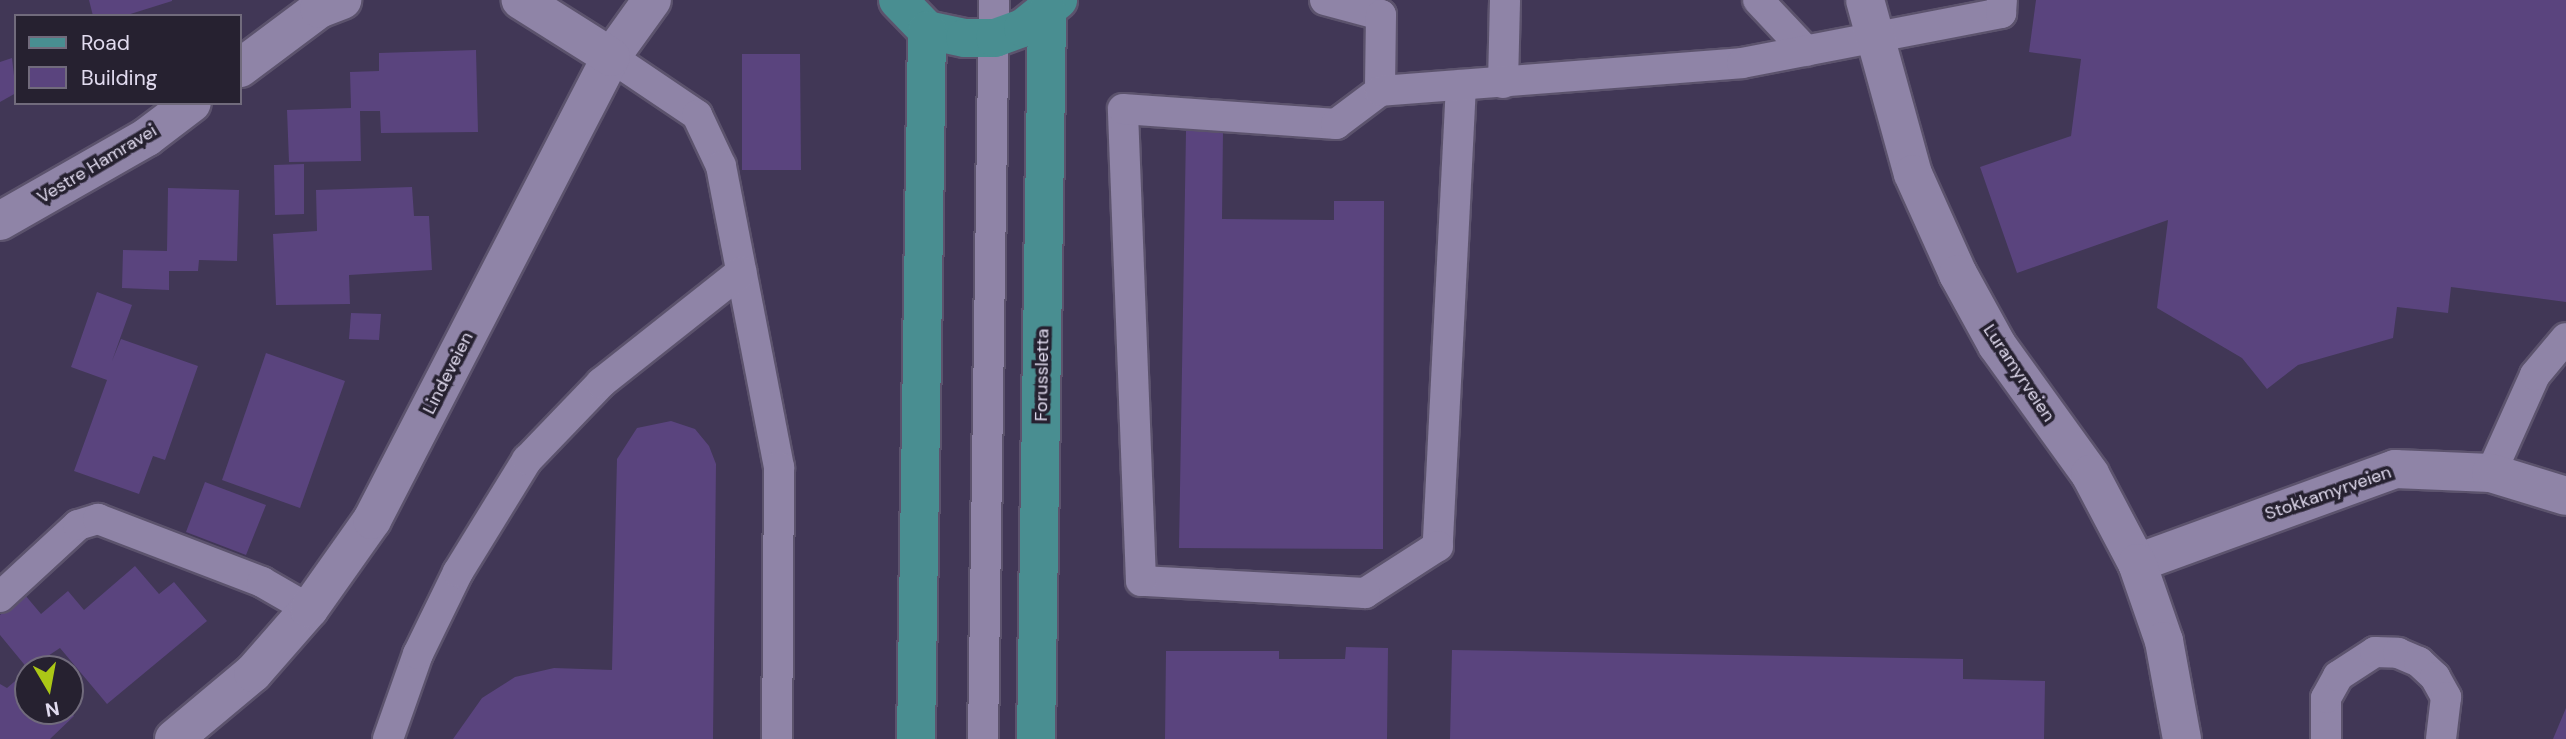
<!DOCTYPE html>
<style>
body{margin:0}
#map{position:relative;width:2566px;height:739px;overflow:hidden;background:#413756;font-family:"DM Sans",sans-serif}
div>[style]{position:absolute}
.building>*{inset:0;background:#5a447e}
.roads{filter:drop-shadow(2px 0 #5c536d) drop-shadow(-2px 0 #5c536d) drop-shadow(0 2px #5c536d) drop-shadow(0 -2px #5c536d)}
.service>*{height:30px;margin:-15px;padding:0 15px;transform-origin:15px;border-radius:15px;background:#8f84a7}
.minor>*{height:38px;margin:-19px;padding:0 19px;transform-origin:19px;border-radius:19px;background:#8f84a7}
.tertiary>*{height:38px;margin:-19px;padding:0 19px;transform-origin:19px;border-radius:19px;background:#8f84a7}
.primary>*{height:38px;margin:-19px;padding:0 19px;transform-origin:19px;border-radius:19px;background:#498e91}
span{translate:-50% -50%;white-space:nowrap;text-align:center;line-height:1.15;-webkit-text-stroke:7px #262130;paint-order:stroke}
.street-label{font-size:18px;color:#e1dbef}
.legend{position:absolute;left:14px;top:14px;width:228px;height:91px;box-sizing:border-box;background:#262130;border:2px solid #716b7c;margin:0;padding:9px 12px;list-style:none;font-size:21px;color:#e1dbef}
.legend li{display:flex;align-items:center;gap:14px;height:35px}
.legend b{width:35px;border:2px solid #716b7c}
.north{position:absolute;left:14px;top:655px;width:70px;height:70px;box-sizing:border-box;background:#262130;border:2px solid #716b7c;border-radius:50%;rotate:170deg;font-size:19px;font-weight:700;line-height:28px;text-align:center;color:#e1dbef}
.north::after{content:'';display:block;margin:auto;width:24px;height:32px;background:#abc716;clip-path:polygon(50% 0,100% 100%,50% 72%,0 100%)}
</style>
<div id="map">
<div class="building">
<div style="clip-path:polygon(89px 0,172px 0,172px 1px,124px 16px,93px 16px)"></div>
<div style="clip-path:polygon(2036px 0,2566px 0,2566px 302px,2451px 287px,2448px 313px,2397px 307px,2393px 338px,2298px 365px,2267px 389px,2242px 358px,2157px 308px,2168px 220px,2017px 273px,1980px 167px,2071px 136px,2081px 59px,2029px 52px)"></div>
<div style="clip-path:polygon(476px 50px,478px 132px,381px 133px,380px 111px,360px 111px,361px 161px,289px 162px,287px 110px,351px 108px,350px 72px,379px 71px,379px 53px)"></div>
<div style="clip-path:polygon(742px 54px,800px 54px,801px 170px,742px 170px)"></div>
<div style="clip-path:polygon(12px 58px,16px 93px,0 102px,0 62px)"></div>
<div style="clip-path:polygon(1186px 131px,1223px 131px,1222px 219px,1334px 220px,1334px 201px,1384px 201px,1383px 549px,1179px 548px)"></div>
<div style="clip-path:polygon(304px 164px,304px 214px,275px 215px,274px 165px)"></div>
<div style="clip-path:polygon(412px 187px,414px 216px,429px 216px,432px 270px,349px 275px,350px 304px,276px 305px,273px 234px,317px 231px,316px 190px)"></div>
<div style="clip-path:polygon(168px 188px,239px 190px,237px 261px,199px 260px,198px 271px,169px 271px,169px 290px,122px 288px,123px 250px,167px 251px)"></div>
<div style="clip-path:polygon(97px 292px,132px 305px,112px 361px,121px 339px,198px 366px,165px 460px,153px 456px,139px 494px,74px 471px,107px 380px,71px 367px)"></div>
<div style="clip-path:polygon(351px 313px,381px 314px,379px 340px,349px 339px)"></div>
<div style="clip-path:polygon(266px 353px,345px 381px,300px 508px,222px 480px)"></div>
<div style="clip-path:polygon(671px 421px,695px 429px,709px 446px,716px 464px,713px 739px,453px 739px,482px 698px,515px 677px,554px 668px,612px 670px,617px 459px,637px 428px)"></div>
<div style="clip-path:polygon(205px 482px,266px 505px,246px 555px,186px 532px)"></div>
<div style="clip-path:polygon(135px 566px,159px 594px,174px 582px,207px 621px,107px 704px,60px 648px,28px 669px,0 635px,0 615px,25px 595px,41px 614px,68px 591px,84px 610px)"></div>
<div style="clip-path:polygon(1346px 647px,1388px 648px,1387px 739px,1165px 739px,1166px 651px,1279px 651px,1279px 659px,1345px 659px)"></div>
<div style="clip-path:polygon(1452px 650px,1963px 659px,1963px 679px,2045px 681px,2044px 739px,1450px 739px)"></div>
<div style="clip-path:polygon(28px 670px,28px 711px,69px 711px,74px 716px,50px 739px,0 739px,0 684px,7px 688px)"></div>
<div style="clip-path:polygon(2566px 708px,2566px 739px,2553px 739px)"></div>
</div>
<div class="roads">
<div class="service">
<div style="left:1325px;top:0;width:58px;rotate:15deg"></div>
<div style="left:1381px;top:15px;width:76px;rotate:90.8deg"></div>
<div style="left:1758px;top:0;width:70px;rotate:46.7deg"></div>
<div style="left:611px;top:57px;width:104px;rotate:34deg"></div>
<div style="left:697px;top:115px;width:56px;rotate:64.8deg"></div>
<div style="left:721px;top:166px;width:307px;rotate:79.1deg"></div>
<div style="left:779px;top:467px;width:272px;rotate:90.4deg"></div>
<div style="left:1503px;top:83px;width:83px;rotate:-88.6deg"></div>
<div style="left:1461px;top:85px;width:462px;rotate:92.9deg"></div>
<div style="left:1438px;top:546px;width:87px;rotate:147.2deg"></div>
<div style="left:1365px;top:593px;width:224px;rotate:-176.9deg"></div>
<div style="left:1141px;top:581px;width:472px;rotate:-92.2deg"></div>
<div style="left:1123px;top:109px;width:214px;rotate:4deg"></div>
<div style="left:1336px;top:124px;width:55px;rotate:-36.9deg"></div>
<div style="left:1380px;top:91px;width:363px;rotate:-4.4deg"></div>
<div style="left:1742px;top:63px;width:264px;rotate:-10.9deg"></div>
<div style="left:2001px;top:13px;width:13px;rotate:-86deg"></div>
<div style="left:2491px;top:473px;width:107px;rotate:-65.8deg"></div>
<div style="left:2535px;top:375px;width:48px;rotate:-50deg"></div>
<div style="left:0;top:597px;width:106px;rotate:-42.7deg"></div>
<div style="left:78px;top:525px;width:21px;rotate:-17deg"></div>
<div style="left:98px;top:519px;width:176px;rotate:21deg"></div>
<div style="left:262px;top:582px;width:54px;rotate:29.9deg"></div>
<div style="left:388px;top:739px;width:90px;rotate:-70.6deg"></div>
<div style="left:418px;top:654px;width:91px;rotate:-64deg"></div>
<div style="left:458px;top:572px;width:132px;rotate:-58.4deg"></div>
<div style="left:527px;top:460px;width:107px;rotate:-46.1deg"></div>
<div style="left:601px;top:383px;width:179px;rotate:-38.4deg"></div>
<div style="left:983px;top:739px;width:739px;rotate:-89.15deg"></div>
<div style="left:2326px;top:739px;width:41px;rotate:-90deg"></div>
<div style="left:2326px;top:698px;width:25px;rotate:-61deg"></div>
<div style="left:2338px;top:676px;width:44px;rotate:-33deg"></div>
<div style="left:2375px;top:652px;width:23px;rotate:2deg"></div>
<div style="left:2398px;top:653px;width:23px;rotate:23deg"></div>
<div style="left:2419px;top:662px;width:22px;rotate:43deg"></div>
<div style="left:2435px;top:677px;width:23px;rotate:61deg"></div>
<div style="left:2446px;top:697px;width:42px;rotate:96.8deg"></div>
</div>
<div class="minor">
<div style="left:611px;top:57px;width:70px;rotate:-54.3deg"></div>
<div style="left:240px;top:68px;width:99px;rotate:-36.8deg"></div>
<div style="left:319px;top:9px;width:25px;rotate:-21deg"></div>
<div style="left:0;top:221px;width:169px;rotate:-29.7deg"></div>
<div style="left:147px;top:137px;width:56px;rotate:-37.1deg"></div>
<div style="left:2137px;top:563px;width:275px;rotate:-20deg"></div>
<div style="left:2395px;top:469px;width:96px;rotate:2.4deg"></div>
<div style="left:2491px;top:473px;width:78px;rotate:17deg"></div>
<div style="left:174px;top:739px;width:103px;rotate:-39.9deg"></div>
<div style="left:253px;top:673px;width:85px;rotate:-48.8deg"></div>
<div style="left:309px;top:609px;width:109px;rotate:-54.7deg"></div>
<div style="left:372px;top:520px;width:521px;rotate:-62.7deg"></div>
<div style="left:611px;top:57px;width:107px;rotate:-147.7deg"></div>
</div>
<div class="tertiary">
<div style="left:1865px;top:0;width:180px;rotate:74.6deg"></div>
<div style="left:1913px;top:174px;width:110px;rotate:65.8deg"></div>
<div style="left:1958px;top:274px;width:81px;rotate:61.2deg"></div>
<div style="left:1997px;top:345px;width:159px;rotate:54.2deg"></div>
<div style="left:2090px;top:474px;width:101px;rotate:62.2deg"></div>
<div style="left:2137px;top:563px;width:83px;rotate:70.9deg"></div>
<div style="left:2164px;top:641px;width:100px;rotate:79.6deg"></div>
</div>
<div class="primary">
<div style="left:898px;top:0;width:42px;rotate:46deg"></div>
<div style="left:927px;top:30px;width:39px;rotate:12deg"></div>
<div style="left:965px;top:38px;width:30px"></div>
<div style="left:995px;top:38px;width:30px;rotate:-20deg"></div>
<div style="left:1023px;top:28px;width:45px;rotate:-38.7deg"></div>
<div style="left:916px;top:739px;width:709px;rotate:-89.11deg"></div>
<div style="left:1036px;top:739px;width:727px;rotate:-89.13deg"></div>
</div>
</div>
<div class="street-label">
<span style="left:97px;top:164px;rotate:-31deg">Vestre Hamravei</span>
<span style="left:448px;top:373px;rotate:-63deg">Lindeveien</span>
<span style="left:2019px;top:373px;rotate:56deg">Luramyrveien</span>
<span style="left:1042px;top:375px;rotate:-89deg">Forussletta</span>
<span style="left:2328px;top:493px;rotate:-19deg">Stokkamyrveien</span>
</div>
<ul class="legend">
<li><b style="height:9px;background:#498e91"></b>Road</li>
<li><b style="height:19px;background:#5a447e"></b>Building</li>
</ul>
<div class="north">N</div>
</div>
